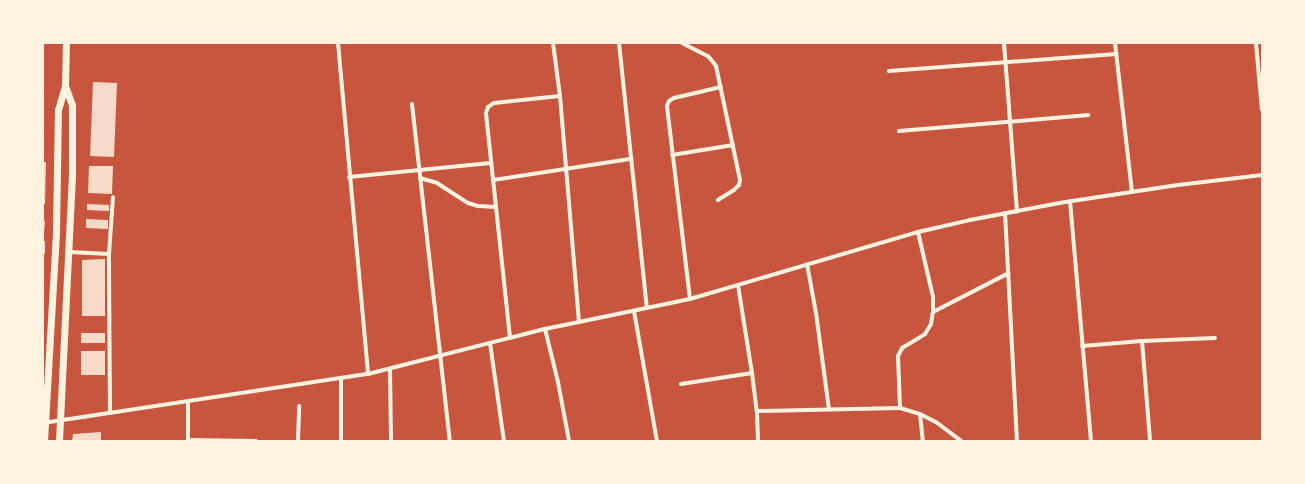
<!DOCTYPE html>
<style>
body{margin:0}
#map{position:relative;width:1305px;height:484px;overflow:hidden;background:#c8553d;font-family:Raleway,sans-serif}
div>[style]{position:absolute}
.building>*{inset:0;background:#f7dbc8}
.minor>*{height:4px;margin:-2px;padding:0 2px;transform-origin:2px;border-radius:2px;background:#fff3e0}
.tertiary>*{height:7px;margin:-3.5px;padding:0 3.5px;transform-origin:3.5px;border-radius:3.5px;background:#fff3e0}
span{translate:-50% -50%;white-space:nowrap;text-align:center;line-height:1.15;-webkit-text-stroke:4px #fff3e0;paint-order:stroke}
.frame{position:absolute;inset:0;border:44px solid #fff3e0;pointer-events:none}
</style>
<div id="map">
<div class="building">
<div style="clip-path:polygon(93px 82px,117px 83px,114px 157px,90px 156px)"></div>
<div style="clip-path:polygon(43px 162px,46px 162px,45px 204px,43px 204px)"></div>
<div style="clip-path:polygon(89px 166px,113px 166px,112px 194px,88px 193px)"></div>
<div style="clip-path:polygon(87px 204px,109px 205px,109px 211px,87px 210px)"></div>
<div style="clip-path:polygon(86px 219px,108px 220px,108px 229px,86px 228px)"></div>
<div style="clip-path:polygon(43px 220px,45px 221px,44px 233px,43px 233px)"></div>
<div style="clip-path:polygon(43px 241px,45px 241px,45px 254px,43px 254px)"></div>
<div style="clip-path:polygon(105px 259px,105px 316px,82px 316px,82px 260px)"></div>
<div style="clip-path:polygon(81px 333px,105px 333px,105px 343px,81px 343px)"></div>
<div style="clip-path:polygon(81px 351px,105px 351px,105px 375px,81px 375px)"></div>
<div style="clip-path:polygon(101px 432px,101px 441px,72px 441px,73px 434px)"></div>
</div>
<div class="minor">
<div style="left:338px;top:43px;width:332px;rotate:84.8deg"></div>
<div style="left:553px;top:43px;width:53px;rotate:82.5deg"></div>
<div style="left:560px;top:96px;width:227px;rotate:85.2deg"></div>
<div style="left:619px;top:43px;width:266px;rotate:84deg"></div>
<div style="left:682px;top:43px;width:29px;rotate:27deg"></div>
<div style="left:708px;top:56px;width:13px;rotate:51deg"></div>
<div style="left:716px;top:66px;width:116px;rotate:78.1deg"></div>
<div style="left:740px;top:180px;width:5px;rotate:101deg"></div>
<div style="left:739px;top:185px;width:7px;rotate:135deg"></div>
<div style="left:734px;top:190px;width:19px;rotate:148deg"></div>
<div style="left:1004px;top:43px;width:169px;rotate:85.6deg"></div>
<div style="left:1115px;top:43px;width:150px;rotate:83.5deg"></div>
<div style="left:1256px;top:43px;width:67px;rotate:84.9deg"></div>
<div style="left:889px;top:71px;width:228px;rotate:-4.3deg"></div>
<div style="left:412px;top:104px;width:339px;rotate:83.6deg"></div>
<div style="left:899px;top:131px;width:190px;rotate:-4.8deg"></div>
<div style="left:672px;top:155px;width:62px;rotate:-9.3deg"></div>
<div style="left:349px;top:177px;width:142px;rotate:-5.7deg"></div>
<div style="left:420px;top:178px;width:18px;rotate:16deg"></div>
<div style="left:437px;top:183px;width:37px;rotate:33deg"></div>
<div style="left:468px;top:203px;width:10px;rotate:17deg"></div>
<div style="left:478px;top:206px;width:18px;rotate:3deg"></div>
<div style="left:493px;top:180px;width:140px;rotate:-8.7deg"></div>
<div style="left:1070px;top:201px;width:241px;rotate:85deg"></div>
<div style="left:1005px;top:213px;width:228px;rotate:87deg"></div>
<div style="left:70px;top:252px;width:39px;rotate:3deg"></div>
<div style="left:807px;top:264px;width:50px;rotate:79.6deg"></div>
<div style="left:816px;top:313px;width:97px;rotate:82.3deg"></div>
<div style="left:738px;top:285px;width:89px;rotate:81deg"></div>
<div style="left:752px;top:373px;width:38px;rotate:83deg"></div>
<div style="left:690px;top:299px;width:194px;rotate:-96.8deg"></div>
<div style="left:667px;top:106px;width:5px;rotate:-68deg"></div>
<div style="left:669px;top:101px;width:6px;rotate:-31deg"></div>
<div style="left:674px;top:98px;width:48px;rotate:-13.2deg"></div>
<div style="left:634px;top:311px;width:132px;rotate:80deg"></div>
<div style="left:933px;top:312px;width:85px;rotate:-27.2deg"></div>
<div style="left:545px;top:329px;width:55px;rotate:76.2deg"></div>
<div style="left:558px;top:382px;width:60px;rotate:79.4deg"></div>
<div style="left:510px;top:338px;width:226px;rotate:-96.1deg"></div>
<div style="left:486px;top:113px;width:6px;rotate:-72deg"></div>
<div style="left:488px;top:107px;width:7px;rotate:-34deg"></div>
<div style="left:494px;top:103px;width:66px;rotate:-6.1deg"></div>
<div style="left:1142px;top:341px;width:100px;rotate:85.4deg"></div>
<div style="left:490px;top:343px;width:99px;rotate:81.9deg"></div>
<div style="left:1082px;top:346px;width:60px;rotate:-4.8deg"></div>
<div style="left:1142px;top:341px;width:73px;rotate:-2.4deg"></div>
<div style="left:390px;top:369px;width:72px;rotate:89.2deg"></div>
<div style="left:341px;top:378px;width:63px;rotate:90deg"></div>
<div style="left:681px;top:384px;width:72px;rotate:-8.8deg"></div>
<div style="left:188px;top:402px;width:39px;rotate:90deg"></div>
<div style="left:900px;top:408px;width:21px;rotate:17deg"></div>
<div style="left:920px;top:414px;width:18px;rotate:27deg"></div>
<div style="left:936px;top:422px;width:31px;rotate:37deg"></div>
<div style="left:110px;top:413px;width:159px;rotate:-90.4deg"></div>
<div style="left:109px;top:254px;width:57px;rotate:-86deg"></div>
<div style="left:920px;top:414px;width:27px;rotate:84deg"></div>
<div style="left:43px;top:423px;width:329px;rotate:-8.6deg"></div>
<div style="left:368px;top:374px;width:183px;rotate:-14.3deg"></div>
<div style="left:545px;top:329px;width:148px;rotate:-11.7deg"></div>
<div style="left:690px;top:299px;width:238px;rotate:-16.4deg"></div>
<div style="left:918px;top:232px;width:53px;rotate:-13deg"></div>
<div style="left:970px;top:220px;width:91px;rotate:-10.8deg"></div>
<div style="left:1059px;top:203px;width:120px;rotate:-8.6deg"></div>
<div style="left:1178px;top:185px;width:85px;rotate:-6.8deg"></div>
<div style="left:188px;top:440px;width:68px;rotate:0.8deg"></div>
<div style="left:298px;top:441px;width:35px;rotate:-88deg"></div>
<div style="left:758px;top:441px;width:30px;rotate:-92deg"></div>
<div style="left:757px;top:411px;width:143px;rotate:-1.2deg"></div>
<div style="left:900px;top:408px;width:52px;rotate:-92.2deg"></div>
<div style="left:898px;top:356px;width:9px;rotate:-63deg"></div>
<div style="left:902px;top:348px;width:27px;rotate:-31deg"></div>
<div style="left:925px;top:334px;width:12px;rotate:-59deg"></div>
<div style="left:931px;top:324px;width:12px;rotate:-81deg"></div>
<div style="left:933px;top:312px;width:15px;rotate:-90deg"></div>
<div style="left:933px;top:297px;width:67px;rotate:-103deg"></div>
</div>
<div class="tertiary">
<div style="left:44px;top:441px;width:208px;rotate:-86.7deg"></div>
<div style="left:56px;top:233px;width:123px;rotate:-89.1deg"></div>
<div style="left:58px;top:110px;width:25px;rotate:-74deg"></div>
<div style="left:65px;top:86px;width:43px;rotate:-88.7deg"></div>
<div style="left:59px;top:441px;width:264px;rotate:-87.2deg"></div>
<div style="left:72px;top:177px;width:72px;rotate:-90deg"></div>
<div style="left:72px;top:105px;width:20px;rotate:-110deg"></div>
</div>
<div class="frame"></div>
</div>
